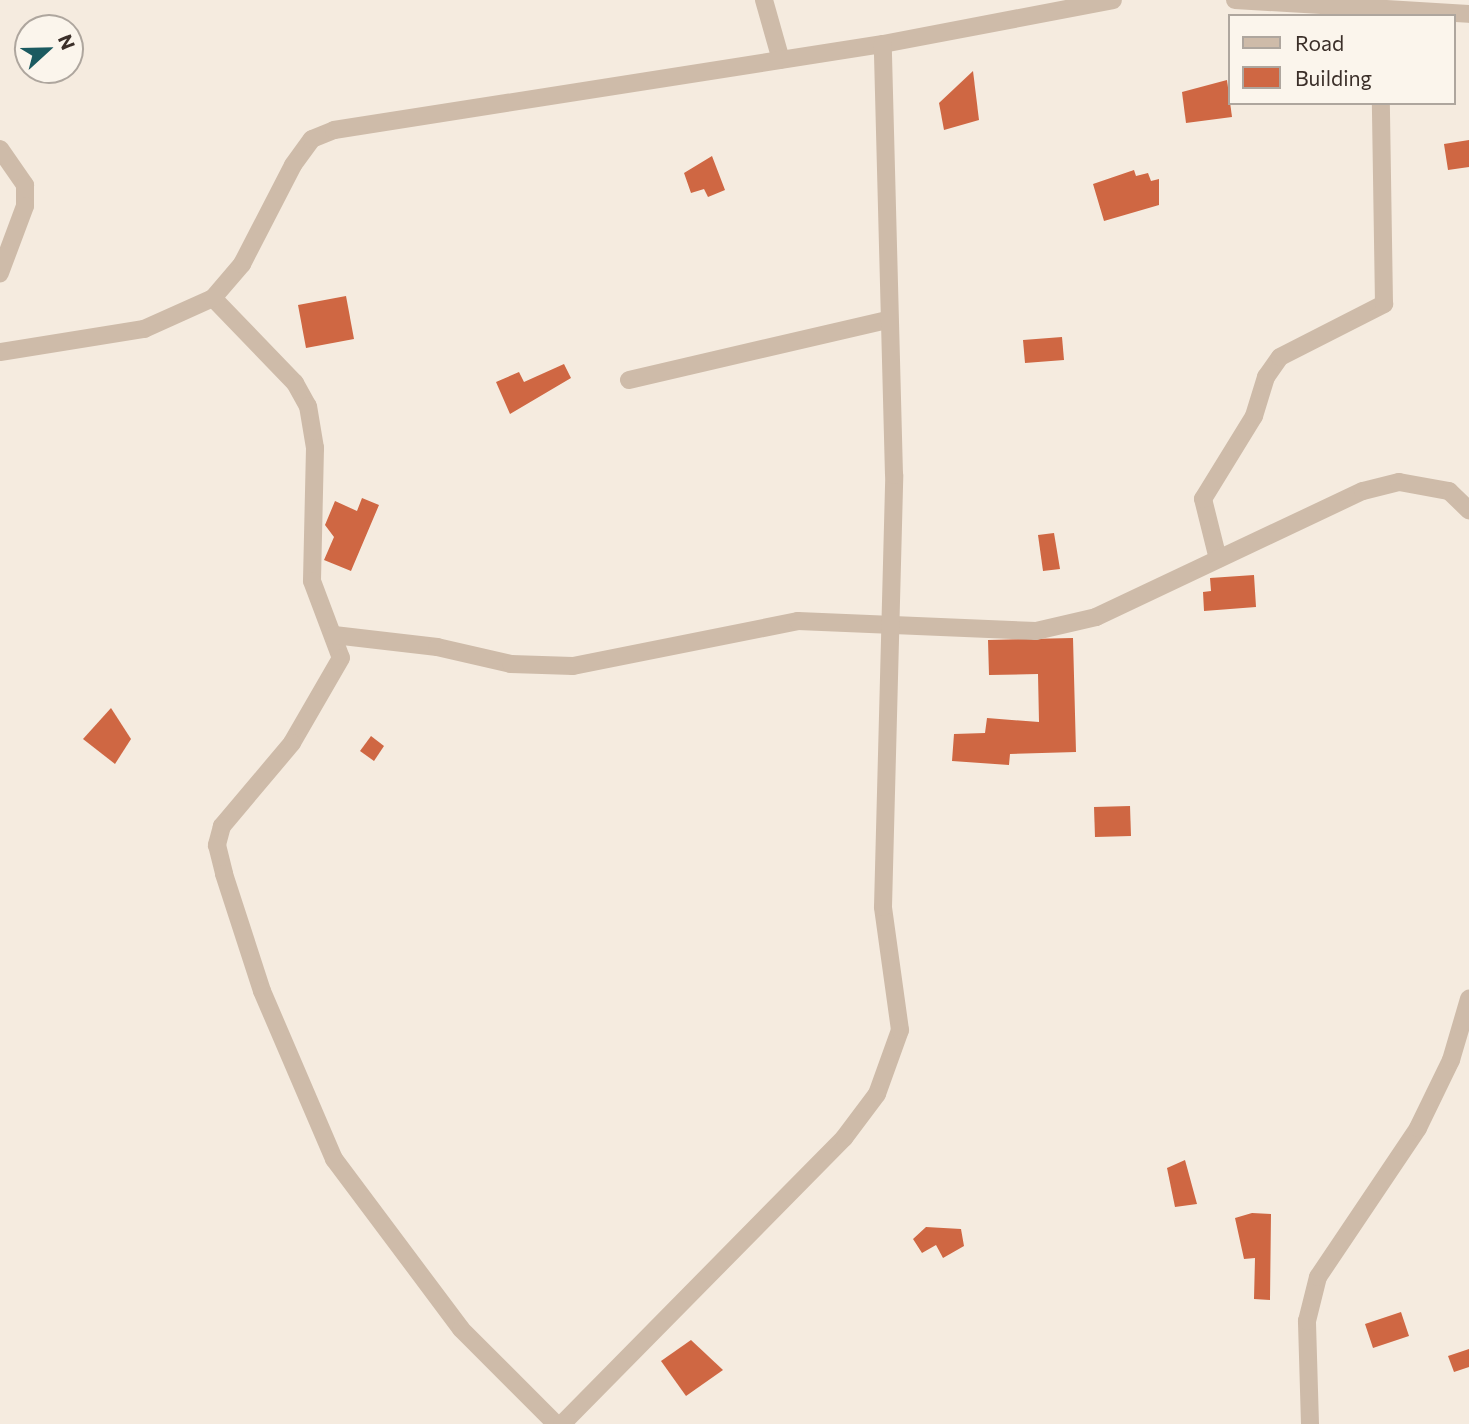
<!DOCTYPE html>
<style>
body{margin:0}
#map{position:relative;width:1469px;height:1424px;overflow:hidden;background:#f5ebdf;font-family:Commissioner,sans-serif}
div>[style]{position:absolute}
.building>*{inset:0;background:#cf6743}
.minor>*{height:18px;margin:-9px;padding:0 9px;transform-origin:9px;border-radius:9px;background:#cebba9}
span{translate:-50% -50%;white-space:nowrap;text-align:center;line-height:1.15;-webkit-text-stroke:5px #fbf5ec;paint-order:stroke}
.legend{position:absolute;left:1228px;top:14px;width:228px;height:91px;box-sizing:border-box;background:#fbf5ec;border:2px solid #aea69e;margin:0;padding:9px 12px;list-style:none;font-size:21px;color:#3b2f29}
.legend li{display:flex;align-items:center;gap:14px;height:35px}
.legend b{width:35px;border:2px solid #aea69e}
.north{position:absolute;left:14px;top:14px;width:70px;height:70px;box-sizing:border-box;background:#fbf5ec;border:2px solid #aea69e;border-radius:50%;rotate:68deg;font-size:19px;font-weight:700;line-height:28px;text-align:center;color:#3b2f29}
.north::after{content:'';display:block;margin:auto;width:24px;height:32px;background:#1b5a60;clip-path:polygon(50% 0,100% 100%,50% 72%,0 100%)}
</style>
<div id="map">
<div class="building">
<div style="clip-path:polygon(973px 71px,979px 120px,944px 130px,939px 103px)"></div>
<div style="clip-path:polygon(1227px 80px,1232px 117px,1186px 123px,1182px 92px)"></div>
<div style="clip-path:polygon(1469px 140px,1469px 167px,1448px 170px,1444px 144px)"></div>
<div style="clip-path:polygon(712px 156px,725px 190px,708px 197px,704px 189px,691px 193px,684px 173px)"></div>
<div style="clip-path:polygon(1134px 170px,1136px 176px,1148px 173px,1151px 181px,1159px 179px,1159px 205px,1104px 221px,1093px 184px)"></div>
<div style="clip-path:polygon(346px 296px,354px 339px,306px 348px,298px 305px)"></div>
<div style="clip-path:polygon(1062px 337px,1064px 360px,1025px 363px,1023px 340px)"></div>
<div style="clip-path:polygon(564px 364px,571px 378px,510px 414px,496px 382px,519px 372px,524px 382px)"></div>
<div style="clip-path:polygon(362px 498px,379px 505px,351px 571px,324px 560px,334px 537px,325px 525px,335px 501px,357px 511px)"></div>
<div style="clip-path:polygon(1054px 533px,1060px 569px,1043px 571px,1038px 535px)"></div>
<div style="clip-path:polygon(1254px 575px,1256px 607px,1204px 611px,1203px 592px,1211px 591px,1210px 578px)"></div>
<div style="clip-path:polygon(1073px 638px,1076px 752px,1010px 754px,1009px 765px,952px 761px,954px 734px,985px 733px,987px 718px,1039px 722px,1038px 674px,989px 675px,988px 640px)"></div>
<div style="clip-path:polygon(111px 708px,131px 739px,115px 764px,83px 739px)"></div>
<div style="clip-path:polygon(371px 736px,384px 746px,374px 761px,360px 751px)"></div>
<div style="clip-path:polygon(1130px 806px,1131px 836px,1095px 837px,1094px 807px)"></div>
<div style="clip-path:polygon(1185px 1160px,1197px 1204px,1175px 1207px,1167px 1168px)"></div>
<div style="clip-path:polygon(1252px 1213px,1271px 1214px,1270px 1300px,1254px 1299px,1255px 1258px,1244px 1259px,1235px 1218px)"></div>
<div style="clip-path:polygon(926px 1227px,961px 1229px,964px 1246px,943px 1258px,936px 1245px,922px 1253px,913px 1239px)"></div>
<div style="clip-path:polygon(1401px 1312px,1409px 1336px,1373px 1348px,1365px 1324px)"></div>
<div style="clip-path:polygon(691px 1340px,723px 1370px,686px 1396px,661px 1361px)"></div>
<div style="clip-path:polygon(1469px 1349px,1469px 1367px,1454px 1372px,1448px 1356px)"></div>
</div>
<div class="minor">
<div style="left:764px;top:0;width:62px;rotate:74.2deg"></div>
<div style="left:1235px;top:0;width:234px;rotate:3.4deg"></div>
<div style="left:0;top:149px;width:44px;rotate:55.2deg"></div>
<div style="left:25px;top:185px;width:21px;rotate:90deg"></div>
<div style="left:25px;top:206px;width:72px;rotate:110.5deg"></div>
<div style="left:213px;top:298px;width:118px;rotate:46deg"></div>
<div style="left:295px;top:383px;width:26px;rotate:61deg"></div>
<div style="left:308px;top:406px;width:43px;rotate:80.5deg"></div>
<div style="left:315px;top:448px;width:133px;rotate:91.3deg"></div>
<div style="left:312px;top:581px;width:82px;rotate:69.4deg"></div>
<div style="left:341px;top:658px;width:98px;rotate:120deg"></div>
<div style="left:292px;top:743px;width:109px;rotate:130.1deg"></div>
<div style="left:222px;top:826px;width:20px;rotate:105deg"></div>
<div style="left:217px;top:845px;width:30px;rotate:76deg"></div>
<div style="left:224px;top:874px;width:123px;rotate:72deg"></div>
<div style="left:262px;top:991px;width:183px;rotate:66.8deg"></div>
<div style="left:334px;top:1159px;width:212px;rotate:53.2deg"></div>
<div style="left:461px;top:1329px;width:134px;rotate:45deg"></div>
<div style="left:0;top:352px;width:146px;rotate:-9.1deg"></div>
<div style="left:144px;top:329px;width:76px;rotate:-24.2deg"></div>
<div style="left:213px;top:298px;width:45px;rotate:-49.5deg"></div>
<div style="left:242px;top:264px;width:111px;rotate:-62.7deg"></div>
<div style="left:293px;top:165px;width:32px;rotate:-54deg"></div>
<div style="left:312px;top:139px;width:24px;rotate:-22deg"></div>
<div style="left:334px;top:130px;width:556px;rotate:-8.9deg"></div>
<div style="left:883px;top:44px;width:234px;rotate:-10.8deg"></div>
<div style="left:629px;top:380px;width:265px;rotate:-13.1deg"></div>
<div style="left:1218px;top:559px;width:62px;rotate:-104deg"></div>
<div style="left:1203px;top:499px;width:97px;rotate:-58.4deg"></div>
<div style="left:1254px;top:416px;width:41px;rotate:-72.9deg"></div>
<div style="left:1266px;top:377px;width:24px;rotate:-55deg"></div>
<div style="left:1280px;top:357px;width:117px;rotate:-27deg"></div>
<div style="left:1384px;top:304px;width:201px;rotate:-90.9deg"></div>
<div style="left:334px;top:635px;width:104px;rotate:6.6deg"></div>
<div style="left:437px;top:647px;width:76px;rotate:12.9deg"></div>
<div style="left:511px;top:664px;width:62px;rotate:1.8deg"></div>
<div style="left:573px;top:666px;width:229px;rotate:-11.3deg"></div>
<div style="left:798px;top:621px;width:238px;rotate:2.4deg"></div>
<div style="left:1036px;top:631px;width:62px;rotate:-13.1deg"></div>
<div style="left:1096px;top:617px;width:295px;rotate:-25.3deg"></div>
<div style="left:1363px;top:491px;width:37px;rotate:-14deg"></div>
<div style="left:1399px;top:482px;width:51px;rotate:10.2deg"></div>
<div style="left:1449px;top:491px;width:28px;rotate:44deg"></div>
<div style="left:562px;top:1424px;width:402px;rotate:-45.4deg"></div>
<div style="left:844px;top:1138px;width:55px;rotate:-53.1deg"></div>
<div style="left:877px;top:1094px;width:68px;rotate:-70.2deg"></div>
<div style="left:900px;top:1030px;width:124px;rotate:-97.9deg"></div>
<div style="left:883px;top:907px;width:432px;rotate:-88.5deg"></div>
<div style="left:894px;top:475px;width:431px;rotate:-91.5deg"></div>
<div style="left:1310px;top:1424px;width:103px;rotate:-91.7deg"></div>
<div style="left:1307px;top:1321px;width:45px;rotate:-76deg"></div>
<div style="left:1318px;top:1277px;width:179px;rotate:-56.1deg"></div>
<div style="left:1418px;top:1128px;width:76px;rotate:-64.1deg"></div>
<div style="left:1451px;top:1060px;width:64px;rotate:-73.6deg"></div>
</div>
<ul class="legend">
<li><b style="height:9px;background:#cebba9"></b>Road</li>
<li><b style="height:19px;background:#cf6743"></b>Building</li>
</ul>
<div class="north">N</div>
</div>
